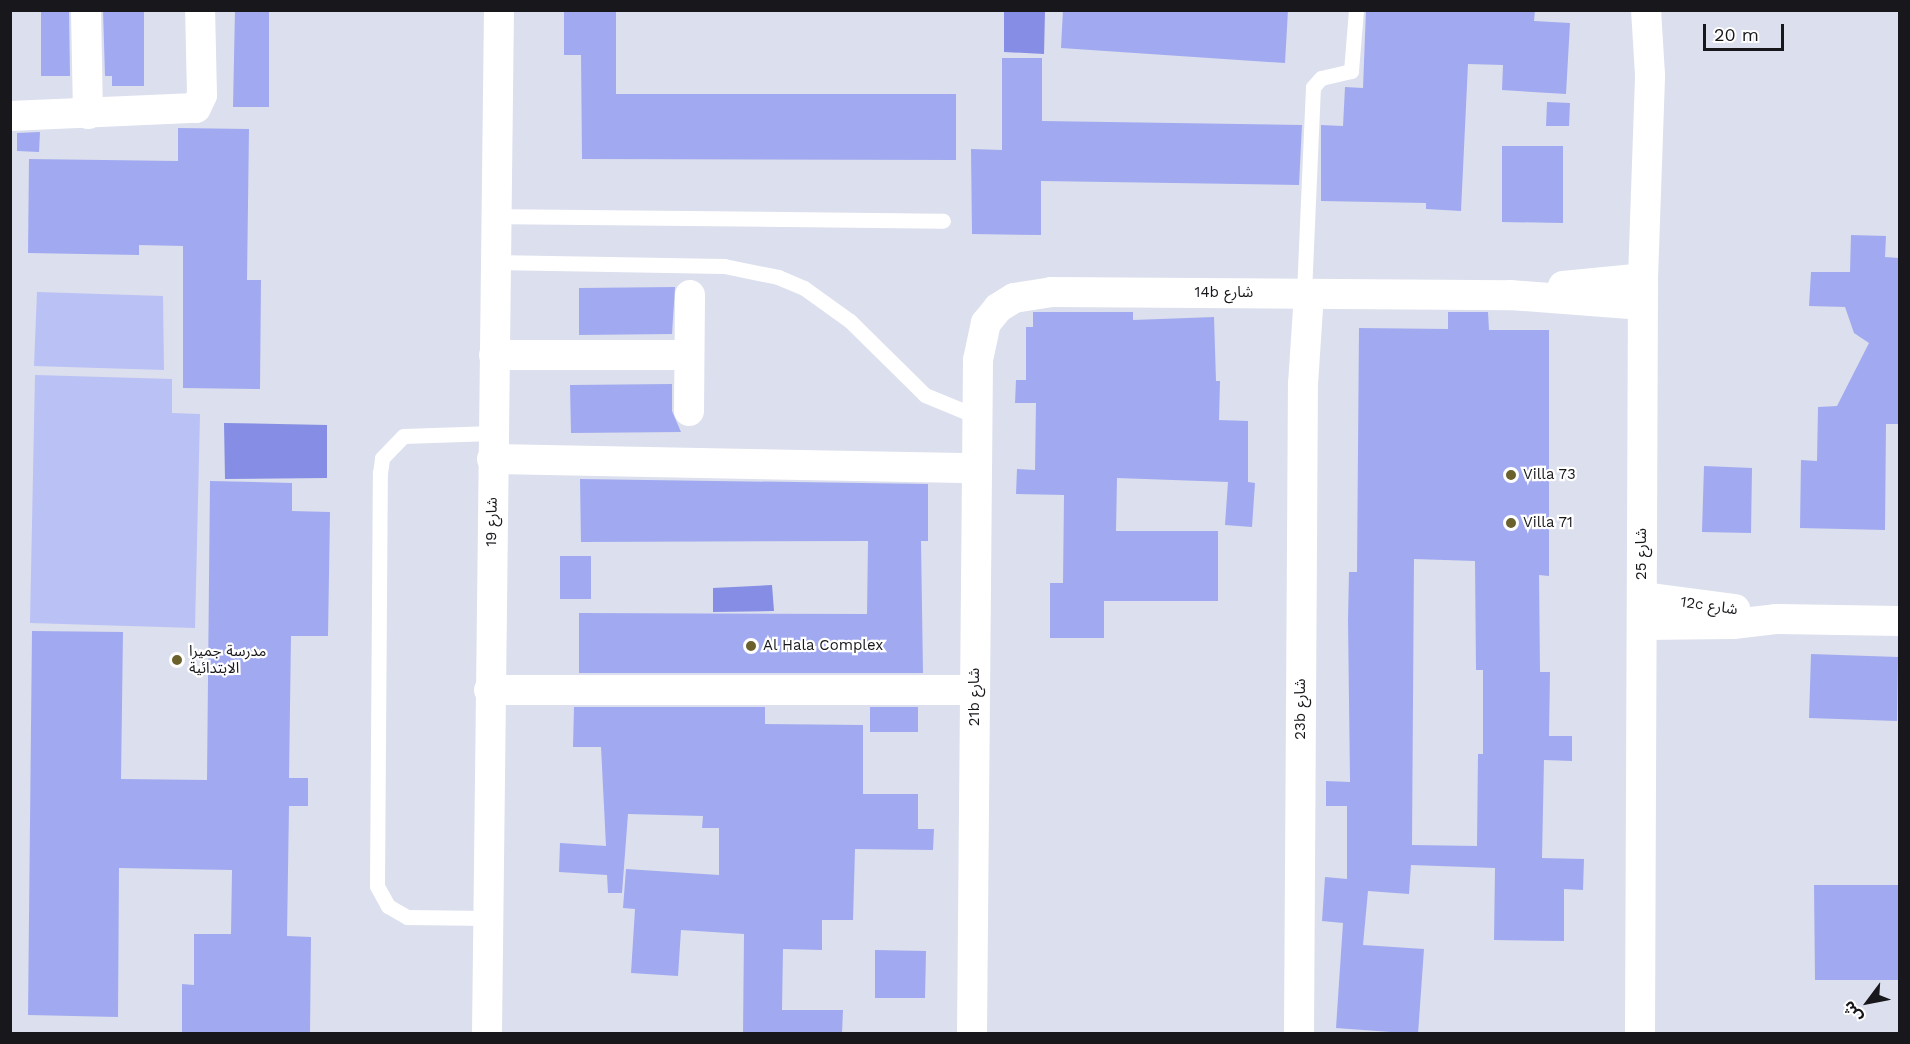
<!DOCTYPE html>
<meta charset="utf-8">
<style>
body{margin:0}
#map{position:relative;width:1910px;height:1044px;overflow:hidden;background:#dcdfed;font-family:"Work Sans","Noto Sans Arabic",sans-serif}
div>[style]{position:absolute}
.green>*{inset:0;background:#bac1f5}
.water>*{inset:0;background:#858ee4}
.building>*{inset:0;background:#a1aaf0}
.service>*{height:15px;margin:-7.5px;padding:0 7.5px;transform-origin:7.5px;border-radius:7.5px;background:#fff}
.minor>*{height:30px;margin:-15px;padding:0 15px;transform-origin:15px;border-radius:15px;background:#fff}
.dots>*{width:16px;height:16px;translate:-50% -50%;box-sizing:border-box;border:3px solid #fff;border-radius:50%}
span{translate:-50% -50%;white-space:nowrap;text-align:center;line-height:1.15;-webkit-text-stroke:4.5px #fff;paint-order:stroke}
.street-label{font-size:15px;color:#17171c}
.poi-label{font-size:15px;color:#17171c}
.left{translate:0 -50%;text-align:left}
.frame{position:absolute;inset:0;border:12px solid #17171c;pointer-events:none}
.north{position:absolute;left:1838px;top:972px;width:60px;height:60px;-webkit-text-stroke:4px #fff;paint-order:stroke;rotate:238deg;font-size:16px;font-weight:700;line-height:24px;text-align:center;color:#17171c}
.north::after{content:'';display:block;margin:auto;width:21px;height:27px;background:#17171c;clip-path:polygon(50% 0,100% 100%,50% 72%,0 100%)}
.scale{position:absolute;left:1703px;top:24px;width:81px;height:27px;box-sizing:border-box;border:3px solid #17171c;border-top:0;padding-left:8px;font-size:18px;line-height:21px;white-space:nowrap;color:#17171c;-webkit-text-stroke:4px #fff;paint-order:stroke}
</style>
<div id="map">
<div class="green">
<div style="clip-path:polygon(37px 292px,163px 296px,164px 370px,34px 366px)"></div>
<div style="clip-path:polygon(35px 375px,172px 379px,172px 413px,200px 414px,195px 628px,30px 623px)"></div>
</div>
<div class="water">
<div style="clip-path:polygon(1004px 11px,1045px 11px,1044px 54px,1004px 52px)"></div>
<div style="clip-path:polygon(224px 423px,327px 425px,327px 478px,225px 479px)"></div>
<div style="clip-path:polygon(772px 585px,774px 611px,713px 612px,713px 588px)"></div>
</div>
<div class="building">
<div style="clip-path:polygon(41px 10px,69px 10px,70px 76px,41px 76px)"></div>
<div style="clip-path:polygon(103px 10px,144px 10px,144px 86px,112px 86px,112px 76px,105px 76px)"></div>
<div style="clip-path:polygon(235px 10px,269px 10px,269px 107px,233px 107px)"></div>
<div style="clip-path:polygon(564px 10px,616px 10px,616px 94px,956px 94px,956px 160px,582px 159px,581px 55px,564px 55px)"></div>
<div style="clip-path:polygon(1063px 10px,1288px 10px,1285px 63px,1061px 48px)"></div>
<div style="clip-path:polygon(1366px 10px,1535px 10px,1534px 21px,1570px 23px,1566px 94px,1502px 90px,1503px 65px,1468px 64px,1461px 211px,1426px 209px,1426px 203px,1321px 201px,1321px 125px,1343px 126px,1345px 87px,1363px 88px)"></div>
<div style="clip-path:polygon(1002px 58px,1042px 58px,1042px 121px,1302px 125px,1299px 185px,1041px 181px,1041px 235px,972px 234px,971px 149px,1002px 150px)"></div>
<div style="clip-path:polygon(1547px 102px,1570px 103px,1569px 126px,1546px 126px)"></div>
<div style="clip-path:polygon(178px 128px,249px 129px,247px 280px,261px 280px,260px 389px,183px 388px,183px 246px,139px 245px,139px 255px,28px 253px,29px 159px,178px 161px)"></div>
<div style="clip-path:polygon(40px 132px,39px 152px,17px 151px,17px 133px)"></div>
<div style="clip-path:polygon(1502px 146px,1563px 146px,1563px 223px,1502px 222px)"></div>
<div style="clip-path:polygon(1851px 235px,1886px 236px,1885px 257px,1899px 258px,1899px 424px,1886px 424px,1885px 530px,1800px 528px,1801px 460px,1817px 461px,1818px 407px,1837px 406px,1869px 343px,1854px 333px,1845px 307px,1809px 306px,1811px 272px,1850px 272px)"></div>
<div style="clip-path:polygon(675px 287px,672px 334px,579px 335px,579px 288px)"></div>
<div style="clip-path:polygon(1033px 312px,1133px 312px,1133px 320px,1214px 317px,1216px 381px,1220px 381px,1219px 420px,1248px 421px,1248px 482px,1255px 483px,1252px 527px,1225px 525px,1228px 482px,1117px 478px,1116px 531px,1218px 531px,1218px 601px,1104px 601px,1104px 638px,1050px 638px,1050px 583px,1063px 583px,1064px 495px,1016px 494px,1017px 469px,1035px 470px,1036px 403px,1015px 403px,1016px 380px,1026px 380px,1026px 327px,1033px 327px)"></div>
<div style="clip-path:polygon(evenodd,1448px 312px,1488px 312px,1489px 330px,1549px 330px,1549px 576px,1539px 575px,1540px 672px,1550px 672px,1549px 736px,1572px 736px,1572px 761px,1544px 760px,1542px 858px,1584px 859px,1583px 890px,1564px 889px,1564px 941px,1494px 940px,1495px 868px,1411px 865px,1409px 894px,1368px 891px,1363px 945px,1424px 949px,1418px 1034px,1336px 1028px,1343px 923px,1322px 921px,1325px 877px,1347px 879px,1347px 806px,1326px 806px,1326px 781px,1350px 782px,1348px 620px,1349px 572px,1357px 572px,1359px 328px,1448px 329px,1448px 312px,1414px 559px,1475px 561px,1476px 670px,1483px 670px,1483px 754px,1478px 754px,1477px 846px,1412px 845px,1414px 559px)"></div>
<div style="clip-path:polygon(672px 384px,672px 411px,681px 432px,571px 433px,570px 385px)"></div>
<div style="clip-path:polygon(1704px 466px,1752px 468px,1751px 533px,1702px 532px)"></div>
<div style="clip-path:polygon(580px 479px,928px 484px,928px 541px,921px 541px,923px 673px,579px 673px,579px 613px,867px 614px,868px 541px,581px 542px)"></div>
<div style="clip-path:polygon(210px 481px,292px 483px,292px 511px,330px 512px,328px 636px,291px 636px,289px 778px,308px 778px,308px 806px,289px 806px,287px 936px,311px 937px,310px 1034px,182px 1034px,182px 984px,194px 985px,194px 934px,231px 934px,232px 870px,119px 868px,118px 1017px,28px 1015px,32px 631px,123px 632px,121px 779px,207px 780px)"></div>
<div style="clip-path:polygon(560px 556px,591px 556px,591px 599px,560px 599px)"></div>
<div style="clip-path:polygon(1811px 654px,1898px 657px,1897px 721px,1809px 718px)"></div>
<div style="clip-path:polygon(574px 707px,765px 707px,765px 724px,863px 725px,863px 794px,918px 794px,918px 829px,934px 829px,933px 850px,855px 849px,853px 920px,822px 920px,822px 950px,783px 949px,782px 1010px,843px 1010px,842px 1034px,743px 1034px,744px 934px,681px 930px,678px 976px,631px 973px,635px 909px,623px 908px,626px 869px,719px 875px,719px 828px,702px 828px,703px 816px,628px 814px,622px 893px,608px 893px,607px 875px,559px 872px,560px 843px,606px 846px,601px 747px,573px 747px)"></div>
<div style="clip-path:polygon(870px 707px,918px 707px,918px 732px,870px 732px)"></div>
<div style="clip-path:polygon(1814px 885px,1899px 885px,1899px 980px,1815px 980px)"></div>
<div style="clip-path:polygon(875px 950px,926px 951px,925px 998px,875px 998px)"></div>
</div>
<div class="service">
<div style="left:495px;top:216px;width:448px;rotate:0.6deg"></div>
<div style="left:495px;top:262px;width:229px;rotate:1deg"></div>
<div style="left:724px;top:266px;width:55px;rotate:11.5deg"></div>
<div style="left:778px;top:277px;width:28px;rotate:23deg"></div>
<div style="left:804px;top:288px;width:57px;rotate:35.7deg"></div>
<div style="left:850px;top:321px;width:105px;rotate:44.6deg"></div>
<div style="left:925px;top:395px;width:55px;rotate:22.4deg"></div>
<div style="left:1304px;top:293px;width:206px;rotate:-87.5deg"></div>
<div style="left:1313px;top:87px;width:12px;rotate:-48deg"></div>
<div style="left:1321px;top:78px;width:31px;rotate:-13deg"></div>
<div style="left:1351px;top:71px;width:61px;rotate:-85.3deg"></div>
<div style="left:487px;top:918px;width:80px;rotate:-179.3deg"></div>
<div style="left:407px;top:917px;width:22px;rotate:-150deg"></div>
<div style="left:388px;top:906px;width:23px;rotate:-119deg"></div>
<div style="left:377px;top:886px;width:413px;rotate:-89.6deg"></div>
<div style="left:380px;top:473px;width:15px;rotate:-82deg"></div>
<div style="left:382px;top:458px;width:30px;rotate:-46deg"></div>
<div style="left:403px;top:436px;width:90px;rotate:-1.9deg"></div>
</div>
<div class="minor">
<div style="left:86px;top:10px;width:104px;rotate:88.9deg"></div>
<div style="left:10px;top:116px;width:186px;rotate:-2.5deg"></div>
<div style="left:196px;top:108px;width:14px;rotate:-65deg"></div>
<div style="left:202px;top:95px;width:85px;rotate:-91.3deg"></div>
<div style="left:1563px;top:286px;width:80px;rotate:-5.7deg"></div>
<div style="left:494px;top:355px;width:195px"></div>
<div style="left:689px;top:411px;width:116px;rotate:-89.5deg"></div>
<div style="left:492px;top:459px;width:484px;rotate:1.1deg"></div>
<div style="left:1642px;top:597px;width:94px;rotate:7.4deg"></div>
<div style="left:1642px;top:625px;width:91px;rotate:-0.6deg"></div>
<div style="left:1733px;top:624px;width:43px;rotate:-6.6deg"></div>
<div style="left:1776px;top:619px;width:124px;rotate:0.9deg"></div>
<div style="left:489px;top:690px;width:486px"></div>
<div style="left:487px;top:1034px;width:1024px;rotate:-89.33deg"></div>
<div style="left:972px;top:1034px;width:674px;rotate:-89.49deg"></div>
<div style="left:978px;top:360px;width:38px;rotate:-78deg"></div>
<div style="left:986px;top:323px;width:19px;rotate:-51deg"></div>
<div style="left:998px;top:308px;width:19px;rotate:-32deg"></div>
<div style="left:1014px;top:298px;width:37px;rotate:-9deg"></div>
<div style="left:1051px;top:292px;width:459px;rotate:0.4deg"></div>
<div style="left:1510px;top:295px;width:133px;rotate:4.3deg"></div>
<div style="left:1299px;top:1034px;width:650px;rotate:-89.65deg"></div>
<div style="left:1303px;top:384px;width:90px;rotate:-86.2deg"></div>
<div style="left:1640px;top:1034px;width:756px;rotate:-89.77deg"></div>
<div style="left:1643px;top:278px;width:203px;rotate:-88deg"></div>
<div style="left:1650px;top:75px;width:65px;rotate:-93.5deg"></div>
</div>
<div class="dots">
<div style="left:1511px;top:475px;background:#6b612d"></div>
<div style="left:1511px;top:523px;background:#6b612d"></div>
<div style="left:751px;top:646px;background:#6b612d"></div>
<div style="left:177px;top:660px;background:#6b612d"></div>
</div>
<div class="street-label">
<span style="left:1224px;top:293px">14b شارع</span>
<span style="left:492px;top:522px;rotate:-89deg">شارع 19</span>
<span style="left:1642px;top:554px;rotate:-90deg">شارع 25</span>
<span style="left:1709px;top:606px;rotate:8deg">12c شارع</span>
<span style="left:975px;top:697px;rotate:-90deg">21b شارع</span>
<span style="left:1301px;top:709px;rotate:-90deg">23b شارع</span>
</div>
<div class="poi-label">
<span class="left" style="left:1523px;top:475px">Villa 73</span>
<span class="left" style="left:1523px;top:523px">Villa 71</span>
<span class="left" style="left:763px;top:646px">Al Hala Complex</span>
<span class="left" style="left:189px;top:660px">مدرسة جميرا<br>الابتدائية</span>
</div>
<div class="frame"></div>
<div class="north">ش</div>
<div class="scale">20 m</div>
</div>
